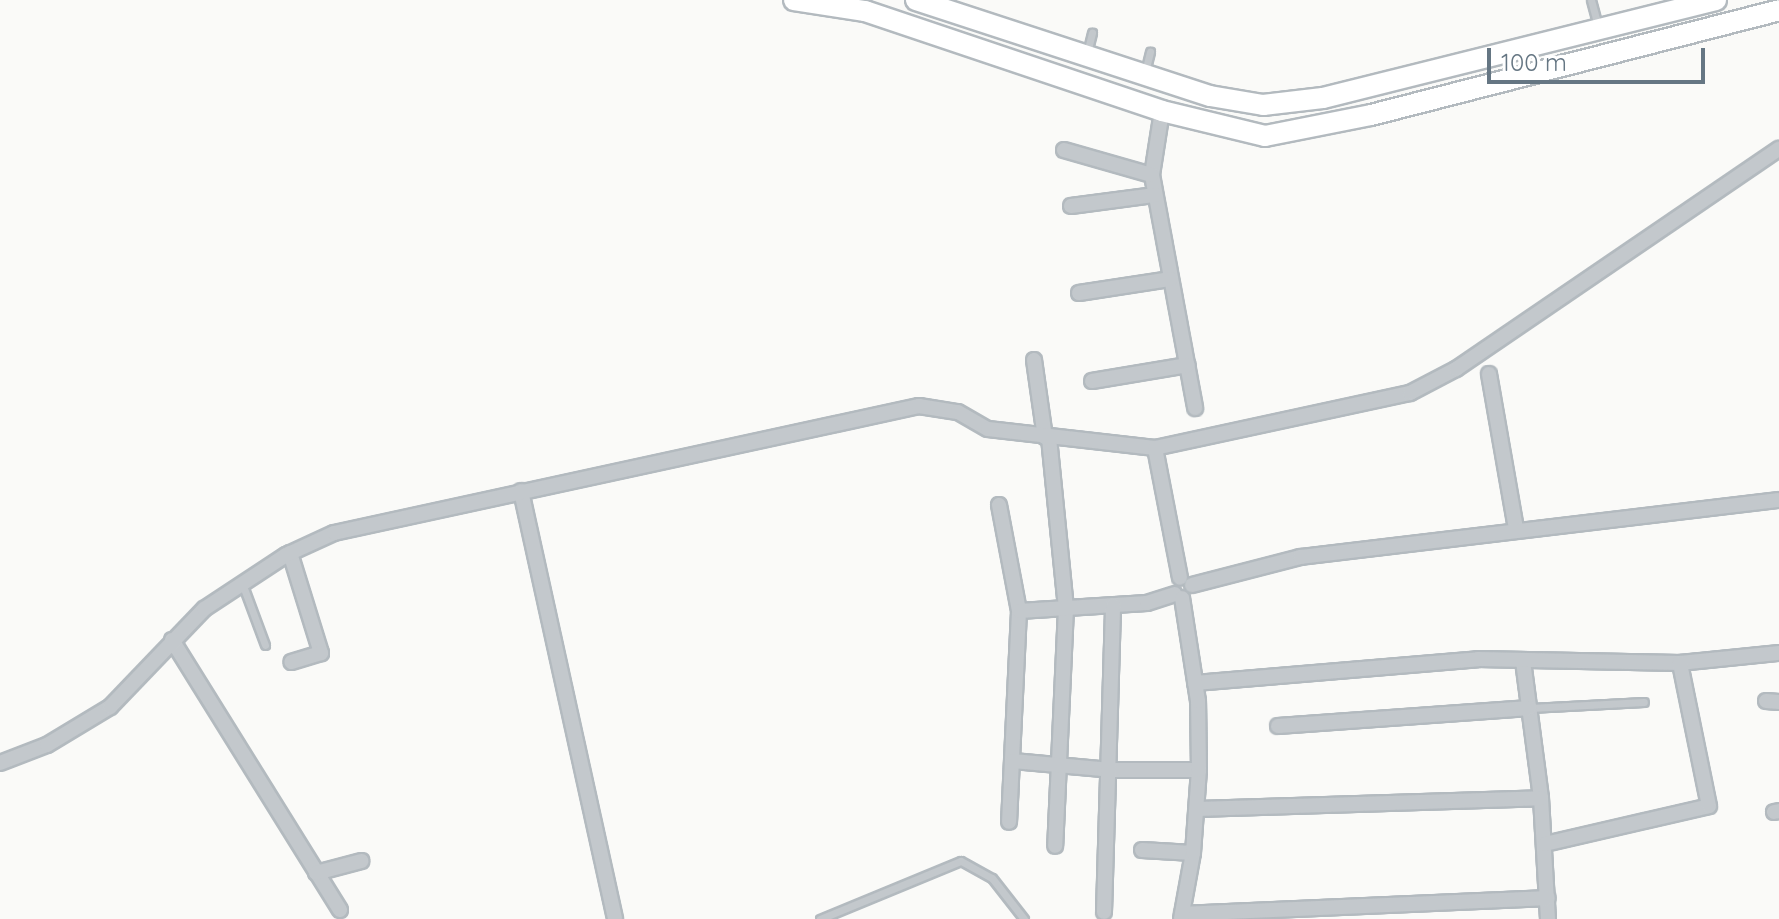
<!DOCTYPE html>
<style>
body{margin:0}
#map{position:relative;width:1779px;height:919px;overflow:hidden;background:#fafaf8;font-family:Quicksand,sans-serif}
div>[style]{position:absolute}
.roads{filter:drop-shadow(2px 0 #b3babf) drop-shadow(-2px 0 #b3babf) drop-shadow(0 2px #b3babf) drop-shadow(0 -2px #b3babf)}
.lane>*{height:7px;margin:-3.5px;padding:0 3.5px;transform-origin:3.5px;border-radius:3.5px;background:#c3c8cc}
.street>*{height:14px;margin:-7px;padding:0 7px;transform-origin:7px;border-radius:7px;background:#c3c8cc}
.secondary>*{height:20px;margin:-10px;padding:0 10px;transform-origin:10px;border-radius:10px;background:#fff}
span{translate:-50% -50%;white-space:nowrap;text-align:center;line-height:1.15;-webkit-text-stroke:8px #fff;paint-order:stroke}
.scale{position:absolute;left:1487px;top:48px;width:218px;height:36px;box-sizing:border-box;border:4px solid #657683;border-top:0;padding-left:10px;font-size:24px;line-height:28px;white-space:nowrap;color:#657683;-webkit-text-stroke:6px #fff;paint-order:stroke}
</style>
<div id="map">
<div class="roads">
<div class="lane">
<div style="left:1591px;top:0;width:28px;rotate:75deg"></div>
<div style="left:1087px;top:53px;width:21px;rotate:-76deg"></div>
<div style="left:1145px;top:72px;width:21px;rotate:-76deg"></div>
<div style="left:242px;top:583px;width:66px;rotate:69.6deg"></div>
<div style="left:1530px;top:708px;width:114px;rotate:-3deg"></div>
<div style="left:820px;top:919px;width:152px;rotate:-22.4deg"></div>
<div style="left:961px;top:861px;width:35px;rotate:29deg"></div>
<div style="left:992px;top:878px;width:52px;rotate:52deg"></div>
</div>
<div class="street">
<div style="left:1162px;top:111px;width:65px;rotate:98.9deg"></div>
<div style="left:1152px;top:175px;width:237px;rotate:79.5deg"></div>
<div style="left:1064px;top:150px;width:91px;rotate:15.9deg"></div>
<div style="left:1071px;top:206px;width:85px;rotate:-7.5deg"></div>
<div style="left:1079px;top:293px;width:93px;rotate:-8.7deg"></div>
<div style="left:1034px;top:360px;width:78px;rotate:81.9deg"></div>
<div style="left:1489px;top:374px;width:157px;rotate:80.1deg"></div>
<div style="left:1092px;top:381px;width:97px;rotate:-9.5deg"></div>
<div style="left:1049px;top:438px;width:171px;rotate:84.3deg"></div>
<div style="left:1066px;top:608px;width:238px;rotate:92.6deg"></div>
<div style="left:1155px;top:448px;width:132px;rotate:79.1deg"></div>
<div style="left:521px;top:491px;width:438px;rotate:77.6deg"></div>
<div style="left:999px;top:505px;width:108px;rotate:79.3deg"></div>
<div style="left:1019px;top:611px;width:211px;rotate:92.7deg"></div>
<div style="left:290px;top:553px;width:105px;rotate:72.8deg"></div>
<div style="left:321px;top:653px;width:31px;rotate:163deg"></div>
<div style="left:1192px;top:585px;width:112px;rotate:-14.5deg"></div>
<div style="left:1300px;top:557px;width:482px;rotate:-6.8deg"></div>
<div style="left:1019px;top:611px;width:128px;rotate:-3.6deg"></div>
<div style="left:1147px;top:603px;width:29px;rotate:-18deg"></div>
<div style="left:172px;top:640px;width:318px;rotate:58.1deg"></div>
<div style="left:1523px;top:661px;width:138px;rotate:82.5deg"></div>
<div style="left:1541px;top:798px;width:121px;rotate:86.7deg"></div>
<div style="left:1195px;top:683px;width:284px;rotate:-4.8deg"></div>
<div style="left:1478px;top:659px;width:202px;rotate:1.1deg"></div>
<div style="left:1680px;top:663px;width:100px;rotate:-5.8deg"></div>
<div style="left:1766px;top:701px;width:13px;rotate:4deg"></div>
<div style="left:1278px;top:726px;width:252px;rotate:-4.1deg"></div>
<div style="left:1013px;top:761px;width:98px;rotate:5.2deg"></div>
<div style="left:1111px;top:770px;width:88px"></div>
<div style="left:0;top:763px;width:50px;rotate:-21deg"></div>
<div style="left:47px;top:745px;width:74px;rotate:-31.1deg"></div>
<div style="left:110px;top:707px;width:136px;rotate:-46.2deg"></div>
<div style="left:204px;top:609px;width:98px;rotate:-33.4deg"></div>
<div style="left:286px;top:555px;width:53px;rotate:-24.6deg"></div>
<div style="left:334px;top:533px;width:599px;rotate:-12.25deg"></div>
<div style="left:919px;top:406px;width:39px;rotate:9deg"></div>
<div style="left:958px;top:412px;width:34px;rotate:30deg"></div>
<div style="left:988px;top:429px;width:168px;rotate:6.5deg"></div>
<div style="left:1155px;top:448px;width:261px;rotate:-12.2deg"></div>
<div style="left:1410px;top:393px;width:52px;rotate:-27.6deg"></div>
<div style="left:1456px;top:369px;width:391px;rotate:-34.3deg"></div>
<div style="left:1197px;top:809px;width:344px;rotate:-1.8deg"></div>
<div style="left:1774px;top:812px;width:5px;rotate:-11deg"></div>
<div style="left:1545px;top:844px;width:168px;rotate:-13deg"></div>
<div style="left:1709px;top:806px;width:146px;rotate:-101.5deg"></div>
<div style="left:1142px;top:850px;width:51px;rotate:3.4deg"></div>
<div style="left:316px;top:873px;width:47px;rotate:-14.9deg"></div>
<div style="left:1104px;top:912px;width:307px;rotate:-88.3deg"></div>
<div style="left:1182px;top:914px;width:366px;rotate:-2.5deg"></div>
<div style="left:1181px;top:919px;width:67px;rotate:-79.7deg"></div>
<div style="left:1193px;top:853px;width:83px;rotate:-85.9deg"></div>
<div style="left:1199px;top:770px;width:69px;rotate:-90.8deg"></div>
<div style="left:1198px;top:701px;width:104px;rotate:-98.8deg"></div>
</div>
<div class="secondary">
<div style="left:794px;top:0;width:72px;rotate:8.8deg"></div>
<div style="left:865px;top:11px;width:313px;rotate:18.6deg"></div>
<div style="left:1162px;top:111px;width:106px;rotate:13.6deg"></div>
<div style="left:1265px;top:136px;width:108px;rotate:-11.2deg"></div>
<div style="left:1371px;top:115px;width:421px;rotate:-14.4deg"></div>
<div style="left:916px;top:0;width:309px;rotate:18.1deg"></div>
<div style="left:1210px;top:96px;width:54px;rotate:9.6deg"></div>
<div style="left:1263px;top:105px;width:60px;rotate:-6.7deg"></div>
<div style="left:1323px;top:98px;width:405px;rotate:-14deg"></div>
</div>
</div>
<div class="scale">100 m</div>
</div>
